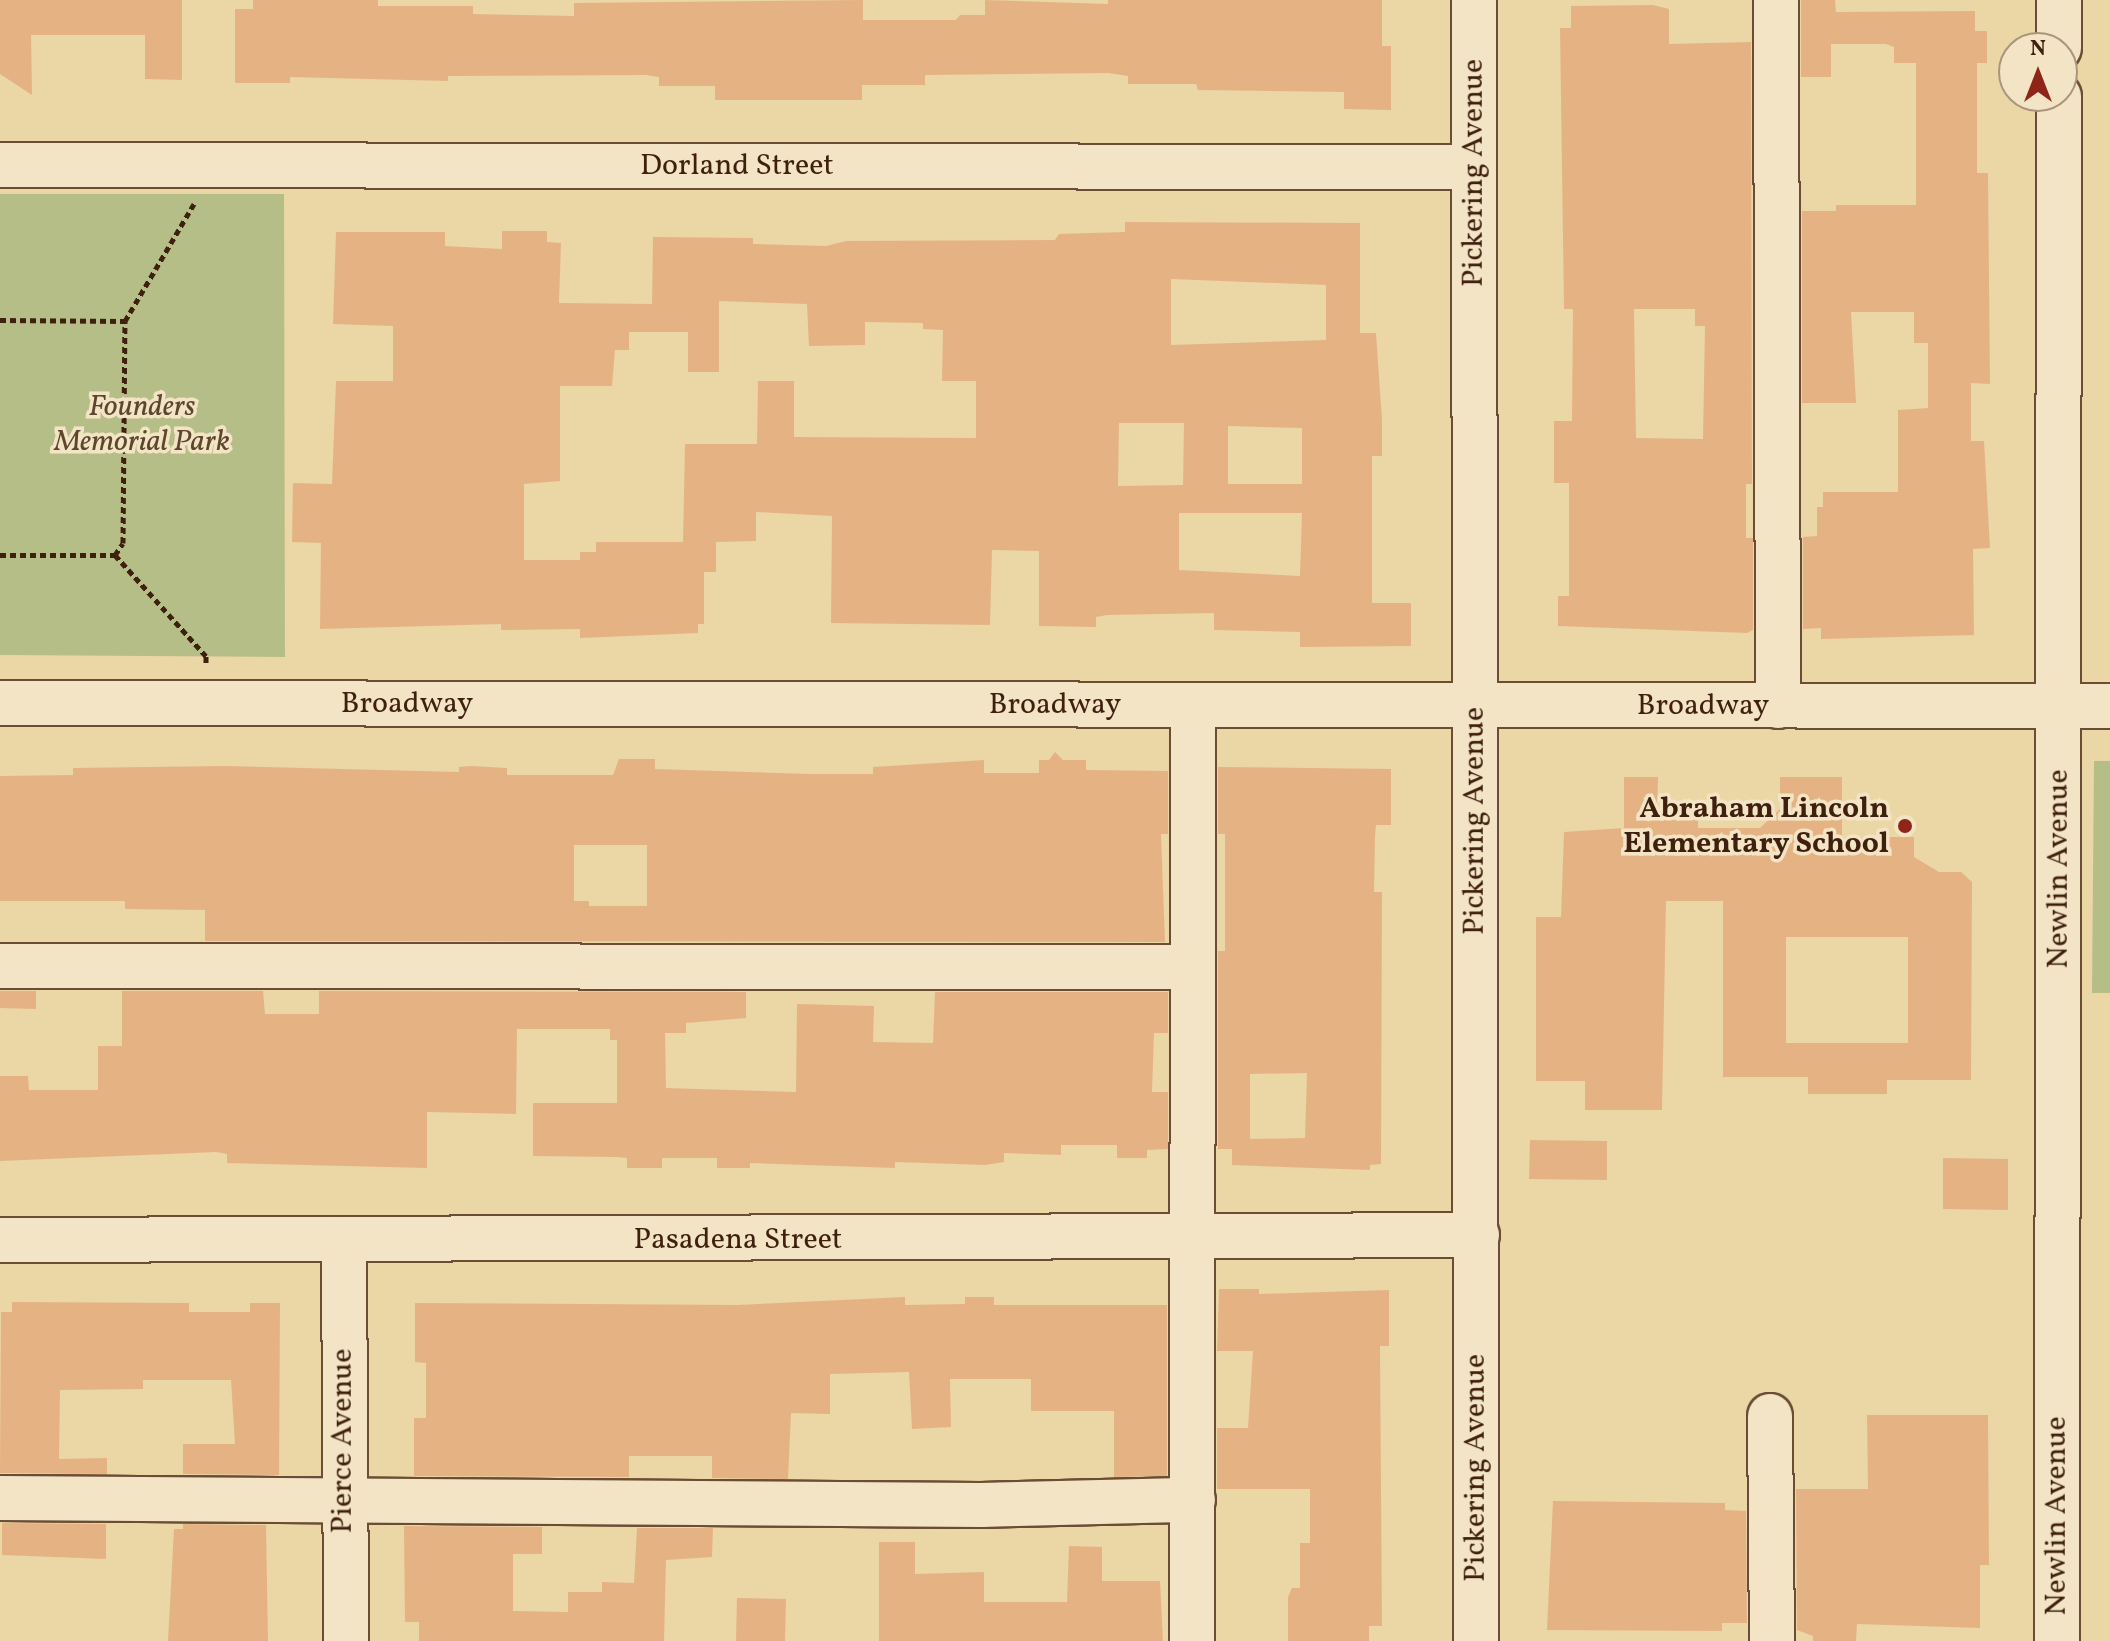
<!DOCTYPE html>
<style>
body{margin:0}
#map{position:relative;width:2110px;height:1641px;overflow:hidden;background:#ebd6a6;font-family:Vollkorn,serif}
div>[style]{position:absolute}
.green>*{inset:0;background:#b6be87}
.building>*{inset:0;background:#e5b383}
.path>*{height:5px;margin-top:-2.5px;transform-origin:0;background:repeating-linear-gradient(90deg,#3f1f0e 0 6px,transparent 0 10px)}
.roads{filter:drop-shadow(2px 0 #6a4d34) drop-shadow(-2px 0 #6a4d34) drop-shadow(0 2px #6a4d34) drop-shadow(0 -2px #6a4d34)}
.minor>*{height:44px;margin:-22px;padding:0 22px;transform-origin:22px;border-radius:22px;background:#f2e4c5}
.dots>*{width:22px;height:22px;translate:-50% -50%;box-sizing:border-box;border:4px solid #f2e4c5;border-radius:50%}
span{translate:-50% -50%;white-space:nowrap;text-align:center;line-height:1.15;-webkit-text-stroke:7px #f2e4c5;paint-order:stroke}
.street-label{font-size:30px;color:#3f1f0e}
.park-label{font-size:30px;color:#5d472c;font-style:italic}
.poi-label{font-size:30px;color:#3f1f0e;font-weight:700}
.right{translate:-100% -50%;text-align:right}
.north{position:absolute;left:1998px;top:32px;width:80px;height:80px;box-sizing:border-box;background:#f2e4c5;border:2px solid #aa957c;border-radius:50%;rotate:0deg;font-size:22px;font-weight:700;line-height:32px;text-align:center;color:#3f1f0e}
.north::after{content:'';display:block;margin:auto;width:28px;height:36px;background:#8f2418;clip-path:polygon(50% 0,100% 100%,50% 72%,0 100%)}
</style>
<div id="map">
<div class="green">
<div style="clip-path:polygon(0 194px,284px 194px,285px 657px,0 655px)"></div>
<div style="clip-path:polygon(2094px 761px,2110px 761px,2110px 993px,2092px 993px)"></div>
</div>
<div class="building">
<div style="clip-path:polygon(0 0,182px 0,182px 80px,145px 79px,145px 35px,31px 35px,32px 95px,0 74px)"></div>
<div style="clip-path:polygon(253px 0,378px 0,378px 6px,473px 6px,473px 14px,574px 16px,574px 3px,863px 0,863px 20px,956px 20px,960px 15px,985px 15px,985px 0,1108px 4px,1108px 0,1382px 0,1382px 46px,1391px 46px,1391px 110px,1344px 109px,1344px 92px,1198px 90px,1196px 84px,1128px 84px,1128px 76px,1108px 73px,925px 75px,925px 85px,862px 85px,862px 100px,715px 100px,715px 86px,659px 86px,659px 77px,646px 75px,448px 76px,448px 81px,290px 77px,290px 83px,235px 83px,235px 9px,253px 9px)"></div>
<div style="clip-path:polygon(1801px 0,1835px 0,1836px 12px,1975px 11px,1975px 31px,1987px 31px,1987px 63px,1977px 63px,1977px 173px,1988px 173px,1990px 384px,1971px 383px,1971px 441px,1984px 441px,1990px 548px,1973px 549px,1974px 635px,1821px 639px,1821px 628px,1803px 629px,1803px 537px,1817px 536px,1817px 507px,1823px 507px,1823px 492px,1898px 492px,1898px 410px,1928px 408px,1928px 343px,1914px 343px,1914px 312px,1851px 312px,1856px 403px,1802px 403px,1802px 211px,1836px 211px,1836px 205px,1916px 205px,1916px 63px,1894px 63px,1894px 47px,1886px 44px,1831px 44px,1831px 77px,1801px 77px)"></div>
<div style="clip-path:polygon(evenodd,1653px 5px,1669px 9px,1669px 44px,1751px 42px,1752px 484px,1746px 484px,1746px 538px,1753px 538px,1753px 630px,1747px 633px,1558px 626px,1558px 596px,1569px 596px,1569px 483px,1554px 483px,1554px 421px,1572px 421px,1573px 309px,1564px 309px,1560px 28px,1571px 28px,1571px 6px,1653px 5px,1634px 309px,1695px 309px,1695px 326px,1705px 326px,1703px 439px,1636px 438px,1634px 309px)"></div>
<div style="clip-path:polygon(evenodd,1125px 222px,1360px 223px,1360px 333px,1376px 333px,1382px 420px,1382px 456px,1372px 456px,1372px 603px,1411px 603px,1411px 646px,1300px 647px,1300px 632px,1214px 630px,1214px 613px,1107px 615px,1096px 617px,1096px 627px,1039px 626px,1039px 551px,992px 550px,990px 625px,831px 623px,832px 516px,756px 512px,756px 541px,716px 542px,716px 572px,704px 572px,704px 624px,698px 624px,698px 633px,580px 638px,580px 629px,501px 630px,501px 624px,320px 629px,321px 543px,292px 542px,293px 483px,332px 484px,336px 381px,393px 381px,393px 326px,333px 324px,336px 232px,445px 232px,445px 246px,502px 249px,502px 231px,547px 231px,547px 242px,561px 243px,559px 303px,652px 304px,653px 237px,753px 238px,753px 244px,826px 246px,846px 241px,1055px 240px,1059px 234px,1125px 232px,1125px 222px,1171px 279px,1326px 285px,1326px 340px,1171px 345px,1171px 279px,1125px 222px,719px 301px,807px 304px,809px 346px,865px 345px,865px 322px,923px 323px,923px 329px,943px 330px,942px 381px,976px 381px,976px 438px,794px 437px,794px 381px,758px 381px,757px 444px,685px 444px,683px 542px,596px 542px,596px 552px,580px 552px,580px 560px,524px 560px,524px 484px,560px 481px,560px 386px,612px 386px,615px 350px,629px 350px,629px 332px,688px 332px,688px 372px,719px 372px,719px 301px,1125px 222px,1119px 423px,1184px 423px,1183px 485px,1118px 486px,1119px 423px,1125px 222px,1228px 426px,1302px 428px,1302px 484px,1228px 484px,1228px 426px,1125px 222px,1179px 513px,1302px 513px,1300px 576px,1179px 570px,1179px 513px)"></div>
<div style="clip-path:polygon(evenodd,1055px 752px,1063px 760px,1086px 760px,1086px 770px,1168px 771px,1168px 834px,1161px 834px,1165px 942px,205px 941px,205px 910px,125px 909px,125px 901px,0 901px,0 776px,73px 775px,73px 768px,225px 766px,459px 772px,459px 767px,471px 766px,507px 768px,507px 775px,613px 775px,619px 759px,655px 759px,655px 769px,809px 774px,873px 774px,873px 767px,984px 760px,984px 773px,1039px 773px,1039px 760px,1049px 760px,1055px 752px,574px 845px,647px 845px,647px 906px,589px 906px,589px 901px,574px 901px,574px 845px)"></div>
<div style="clip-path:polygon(evenodd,1218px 767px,1391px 769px,1391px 825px,1376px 825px,1375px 835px,1374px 892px,1382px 892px,1381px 1164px,1370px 1165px,1370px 1170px,1232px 1165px,1232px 1149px,1218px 1149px,1218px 951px,1225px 951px,1225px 834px,1218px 834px,1218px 767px,1307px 1073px,1305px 1138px,1250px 1139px,1250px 1074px,1307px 1073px)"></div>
<div style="clip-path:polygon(evenodd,1624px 777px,1658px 777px,1657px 820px,1698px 820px,1698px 828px,1760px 828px,1780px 809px,1780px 777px,1842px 777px,1842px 837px,1914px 837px,1914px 857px,1939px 872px,1961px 872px,1972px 882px,1971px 1080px,1887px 1080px,1887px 1094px,1808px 1094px,1808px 1077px,1723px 1077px,1723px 901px,1666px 901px,1662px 1110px,1585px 1110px,1585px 1081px,1536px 1081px,1536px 917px,1561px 917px,1564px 832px,1624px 828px,1624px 777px,1786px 937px,1908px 937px,1908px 1043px,1786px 1043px,1786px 937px)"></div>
<div style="clip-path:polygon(0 991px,36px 991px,36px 1009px,0 1008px)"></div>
<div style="clip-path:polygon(122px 991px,263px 991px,265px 1014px,319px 1014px,319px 991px,746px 992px,746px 1018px,686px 1023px,686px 1033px,665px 1033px,666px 1088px,796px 1092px,797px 1004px,874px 1006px,873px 1042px,933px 1043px,935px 992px,1168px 992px,1168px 1033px,1154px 1033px,1152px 1092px,1168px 1092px,1168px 1149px,1147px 1150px,1147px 1158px,1117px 1158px,1117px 1145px,1061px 1145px,1061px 1155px,1004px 1153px,1004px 1162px,985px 1165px,895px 1162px,895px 1168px,750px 1163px,750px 1168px,717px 1168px,717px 1158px,662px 1158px,662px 1168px,627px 1168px,627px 1158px,616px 1157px,533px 1156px,533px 1103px,617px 1103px,617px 1040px,610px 1040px,610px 1029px,517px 1029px,516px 1114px,427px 1112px,427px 1168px,227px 1163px,227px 1154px,216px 1152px,0 1161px,0 1076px,28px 1076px,29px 1090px,98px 1090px,98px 1046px,122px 1046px)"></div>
<div style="clip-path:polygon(1530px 1140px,1607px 1141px,1607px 1180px,1529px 1179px)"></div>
<div style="clip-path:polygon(1943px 1158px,2008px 1159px,2008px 1210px,1943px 1209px)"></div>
<div style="clip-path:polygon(1219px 1289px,1259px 1289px,1259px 1294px,1389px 1290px,1389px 1346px,1380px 1346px,1382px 1626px,1369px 1626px,1369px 1641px,1288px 1641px,1288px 1597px,1292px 1588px,1300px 1588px,1300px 1543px,1310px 1543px,1310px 1489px,1217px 1489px,1217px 1428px,1248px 1428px,1253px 1351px,1217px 1351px)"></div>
<div style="clip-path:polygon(905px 1297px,905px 1305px,965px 1304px,965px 1297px,994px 1297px,994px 1305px,1167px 1305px,1167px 1476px,1114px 1477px,1114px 1411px,1031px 1411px,1031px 1379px,950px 1379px,951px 1427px,912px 1429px,909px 1372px,830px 1374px,830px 1414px,791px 1413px,788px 1479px,712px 1478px,712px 1456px,629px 1456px,629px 1477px,414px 1476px,414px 1418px,426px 1418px,426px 1363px,415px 1362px,415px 1303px,737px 1305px)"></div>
<div style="clip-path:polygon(12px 1302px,189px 1303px,189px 1312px,250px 1312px,250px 1303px,280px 1303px,279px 1475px,183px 1474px,183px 1444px,235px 1444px,231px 1380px,143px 1380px,143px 1389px,60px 1390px,59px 1459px,107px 1458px,107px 1474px,0 1473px,1px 1312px,12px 1312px)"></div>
<div style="clip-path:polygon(1867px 1415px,1988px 1415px,1989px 1565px,1980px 1565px,1980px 1628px,1857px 1624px,1856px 1641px,1813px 1641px,1813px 1636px,1797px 1630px,1796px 1489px,1868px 1489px)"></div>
<div style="clip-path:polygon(1553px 1501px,1725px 1503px,1725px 1510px,1746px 1511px,1747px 1623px,1722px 1623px,1722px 1631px,1547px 1630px)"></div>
<div style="clip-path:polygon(2px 1523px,106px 1524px,106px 1559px,2px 1555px)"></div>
<div style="clip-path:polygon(183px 1524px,266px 1525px,268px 1641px,168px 1641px,174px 1529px,183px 1529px)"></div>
<div style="clip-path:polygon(404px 1526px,542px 1527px,542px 1554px,513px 1554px,513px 1611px,568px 1612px,568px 1592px,602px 1592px,602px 1582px,634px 1583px,637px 1528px,713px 1528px,712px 1557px,666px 1560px,664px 1641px,419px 1641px,419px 1622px,405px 1622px)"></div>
<div style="clip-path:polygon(879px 1542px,915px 1542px,915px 1574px,984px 1572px,984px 1602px,1067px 1602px,1069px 1546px,1102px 1547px,1102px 1581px,1160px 1581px,1163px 1641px,879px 1641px)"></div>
<div style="clip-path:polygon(737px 1598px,786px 1599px,785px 1641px,736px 1641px)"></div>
</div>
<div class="path">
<div style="left:0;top:320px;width:125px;rotate:0.5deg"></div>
<div style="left:0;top:555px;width:115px"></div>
<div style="left:115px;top:555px;width:14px;rotate:-56deg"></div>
<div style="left:123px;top:543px;width:222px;rotate:-89.5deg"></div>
<div style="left:125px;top:321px;width:136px;rotate:-59.5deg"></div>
<div style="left:115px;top:555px;width:136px;rotate:48deg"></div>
<div style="left:206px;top:656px;width:10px;rotate:90deg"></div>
</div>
<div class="roads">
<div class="minor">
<div style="left:1474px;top:0;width:1641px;rotate:89.93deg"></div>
<div style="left:1776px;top:0;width:706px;rotate:89.84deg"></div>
<div style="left:2059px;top:0;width:48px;rotate:90deg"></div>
<div style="left:0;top:165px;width:1474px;rotate:0.08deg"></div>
<div style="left:0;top:703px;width:2110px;rotate:0.08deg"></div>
<div style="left:0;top:966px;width:1193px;rotate:0.05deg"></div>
<div style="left:0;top:1240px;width:1477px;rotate:-0.19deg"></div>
<div style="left:344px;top:1242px;width:399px;rotate:89.7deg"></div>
<div style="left:1770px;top:1416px;width:225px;rotate:89.5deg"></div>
<div style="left:0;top:1498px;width:981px;rotate:0.41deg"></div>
<div style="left:981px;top:1505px;width:212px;rotate:-1.4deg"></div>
<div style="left:1192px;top:1641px;width:936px;rotate:-89.94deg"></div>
<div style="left:2057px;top:1641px;width:1545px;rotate:-89.93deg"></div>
</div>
</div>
<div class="dots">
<div style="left:1905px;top:826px;background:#8f2418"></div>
</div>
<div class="street-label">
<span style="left:737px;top:166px">Dorland Street</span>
<span style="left:1474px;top:173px;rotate:-90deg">Pickering Avenue</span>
<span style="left:407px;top:704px">Broadway</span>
<span style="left:1055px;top:705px">Broadway</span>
<span style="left:1703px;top:706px">Broadway</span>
<span style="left:1475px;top:821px;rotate:-90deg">Pickering Avenue</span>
<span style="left:2059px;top:869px;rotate:-90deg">Newlin Avenue</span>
<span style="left:738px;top:1240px">Pasadena Street</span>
<span style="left:343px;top:1441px;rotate:-90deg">Pierce Avenue</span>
<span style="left:1476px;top:1468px;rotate:-90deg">Pickering Avenue</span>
<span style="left:2057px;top:1516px;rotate:-90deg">Newlin Avenue</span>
</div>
<div class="park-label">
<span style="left:142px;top:424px">Founders<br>Memorial Park</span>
</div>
<div class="poi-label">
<span class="right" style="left:1889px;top:826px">Abraham Lincoln<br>Elementary School</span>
</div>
<div class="north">N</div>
</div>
